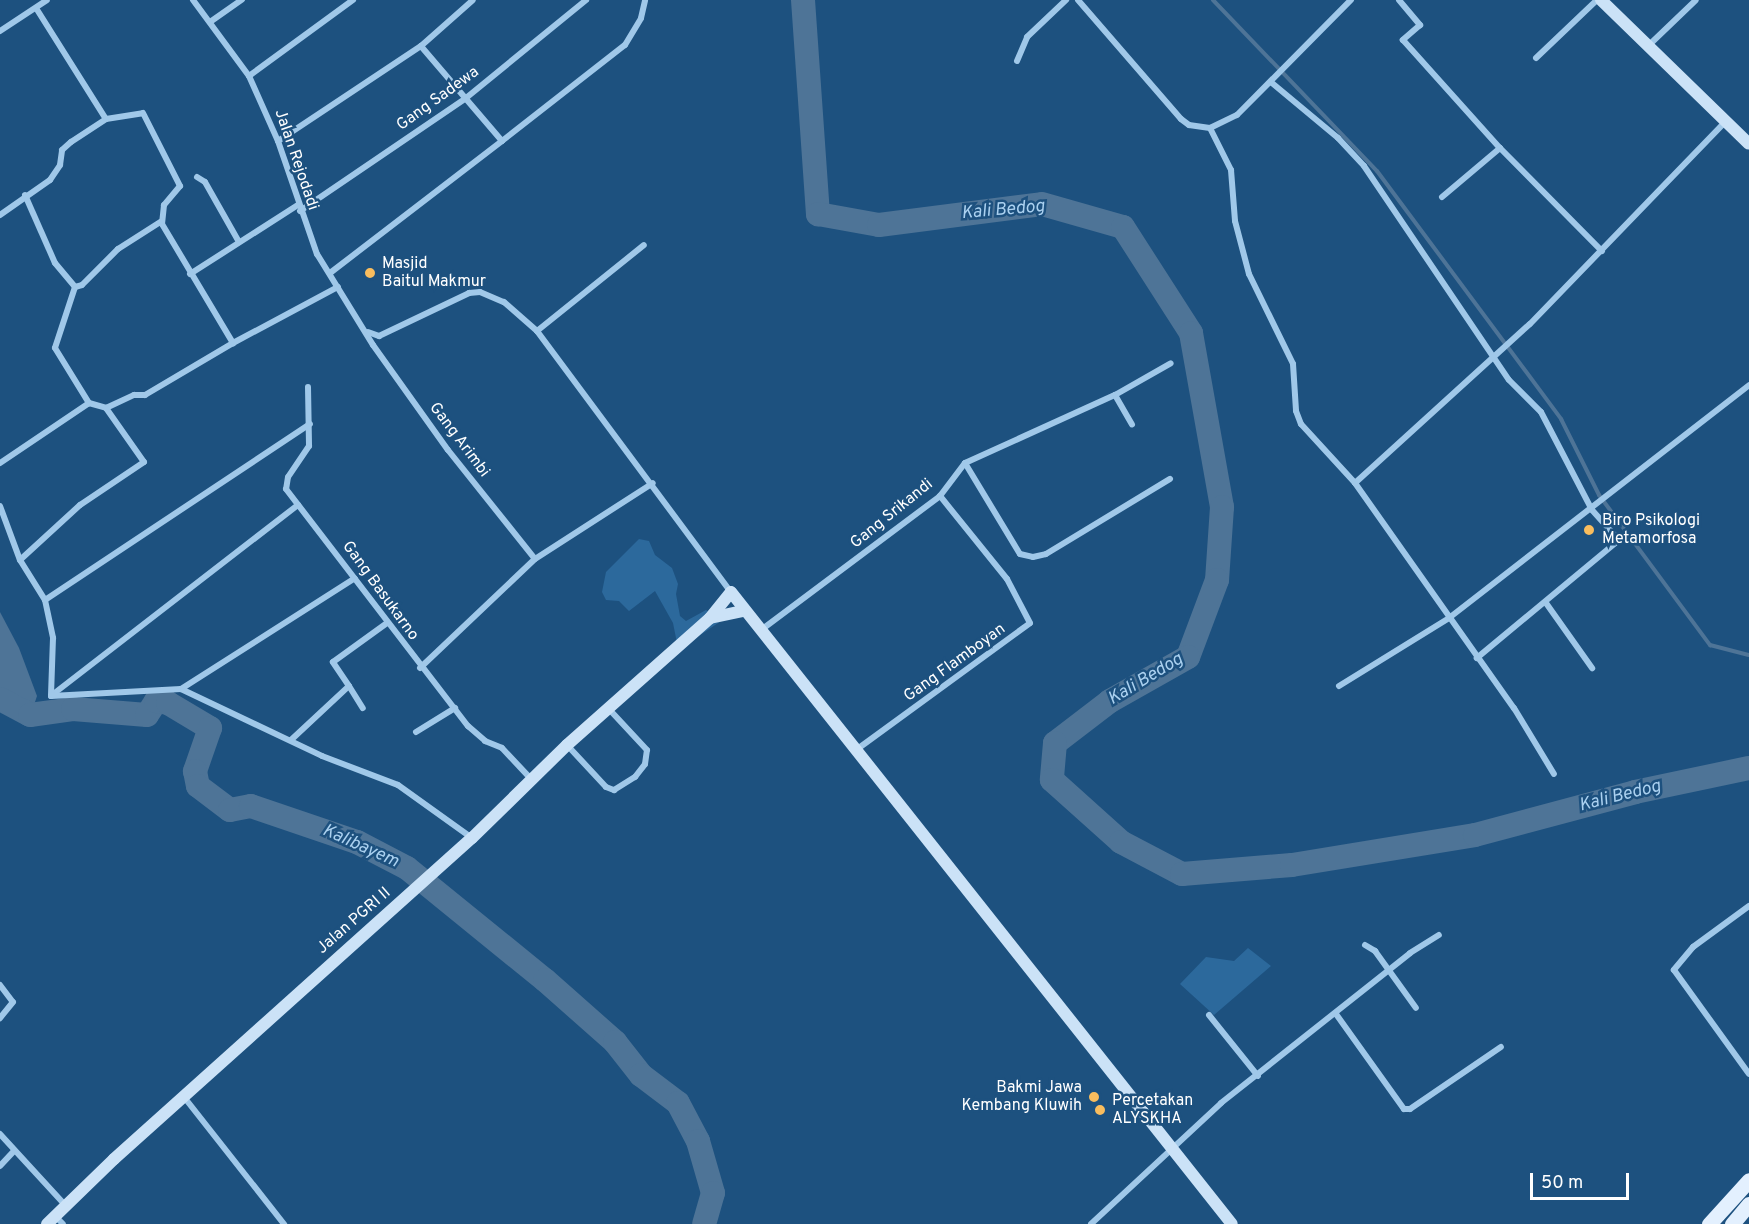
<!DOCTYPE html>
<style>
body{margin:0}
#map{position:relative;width:1749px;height:1224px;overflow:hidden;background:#1d517f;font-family:Overpass,sans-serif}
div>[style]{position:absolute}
.green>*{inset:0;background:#2c699c}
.water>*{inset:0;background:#4e7497}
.stream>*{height:4px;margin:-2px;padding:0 2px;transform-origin:2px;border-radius:2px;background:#4e7497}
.river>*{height:24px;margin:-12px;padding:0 12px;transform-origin:12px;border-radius:12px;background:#4e7497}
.street>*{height:6px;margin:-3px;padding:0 3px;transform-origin:3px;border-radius:3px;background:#a0c8e9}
.secondary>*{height:12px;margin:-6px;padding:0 6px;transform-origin:6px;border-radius:6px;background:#cbe2f7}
.primary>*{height:15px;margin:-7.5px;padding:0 7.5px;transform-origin:7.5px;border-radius:7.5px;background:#e3f0fe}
.dots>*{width:16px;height:16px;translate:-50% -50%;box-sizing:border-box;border:3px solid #1d517f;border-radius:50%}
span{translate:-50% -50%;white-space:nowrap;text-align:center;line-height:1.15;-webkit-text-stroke:5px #1d517f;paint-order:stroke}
.street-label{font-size:16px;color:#fff}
.poi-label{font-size:16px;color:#fff}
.left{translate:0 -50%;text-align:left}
.right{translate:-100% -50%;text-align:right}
.water-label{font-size:18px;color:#abd1f0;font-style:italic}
.scale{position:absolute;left:1530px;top:1173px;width:99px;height:27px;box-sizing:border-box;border:3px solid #fff;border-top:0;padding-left:8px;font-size:18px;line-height:21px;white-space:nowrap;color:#fff;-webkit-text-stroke:4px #1d517f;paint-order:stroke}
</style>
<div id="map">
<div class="green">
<div style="clip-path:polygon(639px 539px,649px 541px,655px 555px,672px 568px,678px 584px,676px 594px,680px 616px,686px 621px,706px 610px,721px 621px,693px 640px,677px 643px,673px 623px,655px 591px,629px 611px,619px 601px,606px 600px,602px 592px,606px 572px)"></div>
<div style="clip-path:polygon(1248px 948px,1271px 966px,1214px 1015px,1180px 984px,1206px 957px,1234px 961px)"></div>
</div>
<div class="water">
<div style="clip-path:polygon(0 612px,19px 648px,37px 696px,27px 726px,0 711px)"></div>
</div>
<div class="stream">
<div style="left:1213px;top:0;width:237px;rotate:46.2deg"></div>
<div style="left:1377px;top:171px;width:309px;rotate:53.4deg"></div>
<div style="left:1561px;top:419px;width:85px;rotate:63.4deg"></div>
<div style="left:1599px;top:495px;width:187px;rotate:53.5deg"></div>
<div style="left:1710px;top:645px;width:40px;rotate:14.4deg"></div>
</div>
<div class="river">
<div style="left:803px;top:0;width:215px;rotate:86deg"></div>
<div style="left:818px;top:214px;width:62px;rotate:10.2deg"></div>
<div style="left:879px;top:225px;width:164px;rotate:-7.3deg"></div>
<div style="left:1042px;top:204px;width:84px;rotate:15.9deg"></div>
<div style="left:1123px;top:227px;width:126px;rotate:57.3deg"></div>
<div style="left:1191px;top:333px;width:177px;rotate:79.9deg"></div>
<div style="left:1222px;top:507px;width:73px;rotate:93.9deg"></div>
<div style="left:1217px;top:580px;width:82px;rotate:110.6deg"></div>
<div style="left:1188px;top:657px;width:90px;rotate:150.6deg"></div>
<div style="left:1110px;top:701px;width:69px;rotate:142.6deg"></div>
<div style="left:1055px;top:743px;width:37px;rotate:95deg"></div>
<div style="left:1052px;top:780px;width:93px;rotate:41.9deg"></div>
<div style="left:1121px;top:842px;width:69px;rotate:27.7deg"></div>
<div style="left:1182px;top:874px;width:110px;rotate:-4.7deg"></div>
<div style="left:1292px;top:865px;width:185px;rotate:-9.3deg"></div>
<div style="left:1475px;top:835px;width:166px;rotate:-15deg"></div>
<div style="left:1635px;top:792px;width:116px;rotate:-11.9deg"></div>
<div style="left:0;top:699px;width:34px;rotate:28deg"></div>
<div style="left:30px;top:715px;width:43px;rotate:-7.9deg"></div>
<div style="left:73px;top:709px;width:74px;rotate:4.6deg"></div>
<div style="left:147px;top:715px;width:17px;rotate:-57deg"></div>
<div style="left:156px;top:701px;width:12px;rotate:9deg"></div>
<div style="left:168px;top:703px;width:49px;rotate:30.8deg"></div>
<div style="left:210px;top:728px;width:46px;rotate:109.2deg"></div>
<div style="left:195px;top:771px;width:15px;rotate:79deg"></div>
<div style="left:198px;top:786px;width:40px;rotate:37deg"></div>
<div style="left:230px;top:810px;width:21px;rotate:-11deg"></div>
<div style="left:251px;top:806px;width:112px;rotate:18.8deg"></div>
<div style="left:357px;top:842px;width:56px;rotate:27.5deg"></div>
<div style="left:407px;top:868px;width:178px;rotate:39.1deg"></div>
<div style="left:545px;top:980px;width:94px;rotate:41.5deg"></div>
<div style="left:615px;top:1042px;width:42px;rotate:51.8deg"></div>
<div style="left:641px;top:1075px;width:46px;rotate:37.1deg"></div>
<div style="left:678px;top:1103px;width:43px;rotate:62.2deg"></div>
<div style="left:698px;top:1141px;width:54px;rotate:73.9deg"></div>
<div style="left:713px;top:1193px;width:32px;rotate:106deg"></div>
</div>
<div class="street">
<div style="left:193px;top:0;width:94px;rotate:53.6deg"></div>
<div style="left:249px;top:76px;width:71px;rotate:66deg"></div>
<div style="left:278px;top:141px;width:120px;rotate:71deg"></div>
<div style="left:317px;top:254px;width:107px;rotate:58.4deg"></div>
<div style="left:373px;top:345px;width:129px;rotate:54.5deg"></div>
<div style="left:448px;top:450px;width:139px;rotate:51.4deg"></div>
<div style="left:1078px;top:0;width:157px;rotate:49.1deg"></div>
<div style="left:1181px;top:119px;width:10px;rotate:37deg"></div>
<div style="left:1189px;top:125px;width:21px;rotate:8deg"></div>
<div style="left:1210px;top:128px;width:30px;rotate:-26deg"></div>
<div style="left:1237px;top:115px;width:162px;rotate:-45.3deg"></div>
<div style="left:1399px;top:0;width:33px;rotate:50deg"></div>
<div style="left:1420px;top:25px;width:23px;rotate:139deg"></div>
<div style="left:1403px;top:40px;width:145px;rotate:48.1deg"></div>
<div style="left:1500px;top:148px;width:145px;rotate:45.3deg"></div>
<div style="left:36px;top:8px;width:131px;rotate:57.8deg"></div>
<div style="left:210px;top:22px;width:39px;rotate:-35deg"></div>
<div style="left:0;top:31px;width:56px;rotate:-33.4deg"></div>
<div style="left:1648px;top:46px;width:66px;rotate:-43.8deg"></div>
<div style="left:1536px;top:58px;width:84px;rotate:-43.6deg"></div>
<div style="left:1017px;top:61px;width:26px;rotate:-67deg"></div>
<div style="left:1027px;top:37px;width:54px;rotate:-43.5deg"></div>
<div style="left:249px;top:76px;width:129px;rotate:-36.2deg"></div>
<div style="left:1272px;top:83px;width:86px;rotate:39.8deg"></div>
<div style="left:1338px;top:138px;width:38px;rotate:47deg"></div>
<div style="left:1364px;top:166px;width:258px;rotate:55.9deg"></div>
<div style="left:1509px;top:380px;width:45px;rotate:45deg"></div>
<div style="left:1541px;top:412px;width:110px;rotate:62.5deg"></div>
<div style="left:1592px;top:510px;width:40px;rotate:48deg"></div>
<div style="left:1619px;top:540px;width:185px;rotate:140.3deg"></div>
<div style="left:1210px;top:128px;width:47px;rotate:63.4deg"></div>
<div style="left:1231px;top:170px;width:51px;rotate:85.5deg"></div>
<div style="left:1235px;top:221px;width:55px;rotate:75.2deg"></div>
<div style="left:1249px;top:274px;width:100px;rotate:63.9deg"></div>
<div style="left:1293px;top:364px;width:47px;rotate:86.3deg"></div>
<div style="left:1296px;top:411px;width:14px;rotate:69deg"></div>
<div style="left:1301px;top:424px;width:80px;rotate:47.5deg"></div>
<div style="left:1355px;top:483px;width:276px;rotate:54.8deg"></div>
<div style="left:1514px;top:708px;width:77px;rotate:58.8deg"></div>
<div style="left:278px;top:141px;width:172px;rotate:-33.6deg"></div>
<div style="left:421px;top:46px;width:69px;rotate:-41.5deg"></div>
<div style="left:502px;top:141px;width:156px;rotate:-38deg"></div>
<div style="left:625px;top:45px;width:31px;rotate:-59deg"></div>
<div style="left:641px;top:18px;width:18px;rotate:-77deg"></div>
<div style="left:197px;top:177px;width:9px;rotate:32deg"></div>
<div style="left:205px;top:182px;width:69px;rotate:60.5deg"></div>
<div style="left:25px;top:195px;width:74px;rotate:66.2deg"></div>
<div style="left:55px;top:263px;width:31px;rotate:50deg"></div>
<div style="left:75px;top:287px;width:64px;rotate:108.2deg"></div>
<div style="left:55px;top:348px;width:65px;rotate:58.3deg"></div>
<div style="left:1442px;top:197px;width:76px;rotate:-40.2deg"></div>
<div style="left:300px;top:211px;width:201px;rotate:-34.2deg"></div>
<div style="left:466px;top:98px;width:155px;rotate:-39.2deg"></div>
<div style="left:0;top:215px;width:61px;rotate:-35deg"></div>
<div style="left:50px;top:180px;width:18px;rotate:-56deg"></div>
<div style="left:60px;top:165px;width:15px;rotate:-82deg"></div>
<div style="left:62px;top:150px;width:12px;rotate:-42deg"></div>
<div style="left:71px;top:142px;width:42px;rotate:-33.3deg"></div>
<div style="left:106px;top:119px;width:37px;rotate:-9deg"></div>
<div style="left:143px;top:113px;width:82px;rotate:63.1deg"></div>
<div style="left:180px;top:186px;width:25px;rotate:130deg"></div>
<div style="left:164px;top:205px;width:19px;rotate:96deg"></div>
<div style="left:162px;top:224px;width:139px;rotate:59.2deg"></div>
<div style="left:330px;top:273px;width:217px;rotate:-37.5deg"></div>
<div style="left:502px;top:141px;width:125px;rotate:-130.5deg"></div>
<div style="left:190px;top:274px;width:128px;rotate:-32.6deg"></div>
<div style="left:75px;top:287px;width:7px;rotate:-16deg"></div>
<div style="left:82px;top:285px;width:51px;rotate:-45deg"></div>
<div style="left:118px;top:249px;width:52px;rotate:-32.5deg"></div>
<div style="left:537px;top:331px;width:137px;rotate:-38.8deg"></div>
<div style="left:368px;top:332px;width:12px;rotate:20deg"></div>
<div style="left:379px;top:336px;width:100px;rotate:-25.5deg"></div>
<div style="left:469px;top:293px;width:11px;rotate:-5deg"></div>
<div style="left:480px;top:292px;width:26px;rotate:23deg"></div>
<div style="left:504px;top:302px;width:44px;rotate:41.3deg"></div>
<div style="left:537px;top:331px;width:325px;rotate:53.4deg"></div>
<div style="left:308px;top:387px;width:59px;rotate:89deg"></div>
<div style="left:309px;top:446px;width:37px;rotate:124deg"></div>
<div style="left:288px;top:477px;width:12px;rotate:99deg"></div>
<div style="left:286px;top:489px;width:299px;rotate:52.5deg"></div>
<div style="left:468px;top:726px;width:23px;rotate:41deg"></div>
<div style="left:485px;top:741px;width:18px;rotate:22deg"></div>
<div style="left:502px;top:748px;width:44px;rotate:46.8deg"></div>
<div style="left:1115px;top:395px;width:34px;rotate:60deg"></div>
<div style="left:106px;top:408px;width:31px;rotate:-25deg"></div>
<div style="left:134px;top:395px;width:11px"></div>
<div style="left:145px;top:395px;width:102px;rotate:-30.6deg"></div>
<div style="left:233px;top:343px;width:119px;rotate:-28.1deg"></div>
<div style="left:0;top:463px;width:107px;rotate:-34deg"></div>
<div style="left:89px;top:403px;width:18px;rotate:16deg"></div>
<div style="left:106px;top:408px;width:66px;rotate:54.9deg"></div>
<div style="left:144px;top:462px;width:77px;rotate:146.1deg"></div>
<div style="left:80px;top:505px;width:81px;rotate:137.5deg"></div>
<div style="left:965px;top:463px;width:106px;rotate:58.9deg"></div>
<div style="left:1020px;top:554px;width:13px;rotate:13deg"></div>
<div style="left:1033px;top:557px;width:13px;rotate:-13deg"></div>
<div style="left:1046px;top:554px;width:145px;rotate:-31.2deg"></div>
<div style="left:1355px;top:483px;width:236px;rotate:-42.3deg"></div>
<div style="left:1530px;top:324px;width:281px;rotate:-46deg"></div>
<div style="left:0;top:506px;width:58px;rotate:69.7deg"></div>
<div style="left:20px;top:560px;width:47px;rotate:58deg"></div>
<div style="left:45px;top:600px;width:39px;rotate:78deg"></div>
<div style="left:53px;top:638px;width:58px;rotate:92deg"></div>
<div style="left:45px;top:600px;width:318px;rotate:-33.6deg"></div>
<div style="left:1546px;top:603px;width:80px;rotate:54.7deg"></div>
<div style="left:761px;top:630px;width:224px;rotate:-36.8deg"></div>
<div style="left:940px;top:496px;width:41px;rotate:-52.9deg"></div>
<div style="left:965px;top:463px;width:165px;rotate:-24.4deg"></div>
<div style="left:1115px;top:395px;width:64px;rotate:-29.7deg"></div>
<div style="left:420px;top:668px;width:158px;rotate:-43.5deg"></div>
<div style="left:535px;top:559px;width:140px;rotate:-32.8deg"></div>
<div style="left:349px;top:686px;width:26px;rotate:58deg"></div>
<div style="left:1339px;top:686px;width:129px;rotate:-31.7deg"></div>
<div style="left:1449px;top:618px;width:380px;rotate:-37.8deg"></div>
<div style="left:181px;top:689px;width:206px;rotate:-32.5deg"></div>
<div style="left:52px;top:695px;width:311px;rotate:-37.7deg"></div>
<div style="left:51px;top:696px;width:130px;rotate:-3.1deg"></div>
<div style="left:181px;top:689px;width:156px;rotate:25.4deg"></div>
<div style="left:322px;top:756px;width:81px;rotate:20.9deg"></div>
<div style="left:398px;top:785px;width:91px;rotate:35.6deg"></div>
<div style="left:416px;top:732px;width:46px;rotate:-31.6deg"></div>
<div style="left:291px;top:740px;width:79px;rotate:-43deg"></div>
<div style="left:349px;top:686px;width:29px;rotate:-124deg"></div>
<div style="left:333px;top:662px;width:67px;rotate:-35.8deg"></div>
<div style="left:567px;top:745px;width:57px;rotate:47.1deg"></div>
<div style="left:606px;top:787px;width:9px;rotate:21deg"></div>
<div style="left:614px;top:790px;width:25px;rotate:-32deg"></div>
<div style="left:635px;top:777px;width:16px;rotate:-52deg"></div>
<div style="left:645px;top:764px;width:14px;rotate:-82deg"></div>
<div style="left:647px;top:750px;width:57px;rotate:-132.9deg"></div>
<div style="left:856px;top:750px;width:215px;rotate:-36.1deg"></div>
<div style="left:1030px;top:623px;width:50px;rotate:-117.6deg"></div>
<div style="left:1007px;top:579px;width:107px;rotate:-128.9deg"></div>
<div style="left:1749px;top:906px;width:69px;rotate:143.8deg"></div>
<div style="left:1693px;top:947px;width:30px;rotate:130deg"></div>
<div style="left:1674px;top:970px;width:128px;rotate:54.2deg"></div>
<div style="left:1365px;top:945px;width:12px;rotate:31deg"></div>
<div style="left:1375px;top:951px;width:70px;rotate:54.3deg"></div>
<div style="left:0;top:985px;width:21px;rotate:53deg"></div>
<div style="left:13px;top:1002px;width:21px;rotate:129deg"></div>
<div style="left:1336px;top:1014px;width:117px;rotate:54.4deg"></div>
<div style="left:1404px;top:1109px;width:6px"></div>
<div style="left:1410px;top:1109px;width:110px;rotate:-34.3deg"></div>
<div style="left:1209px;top:1015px;width:78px;rotate:51.2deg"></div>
<div style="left:184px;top:1097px;width:162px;rotate:51.8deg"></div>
<div style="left:0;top:1134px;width:96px;rotate:47.5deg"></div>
<div style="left:0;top:1166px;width:21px;rotate:-47deg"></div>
<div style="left:55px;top:1216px;width:11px;rotate:45deg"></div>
<div style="left:1091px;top:1224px;width:178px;rotate:-42.9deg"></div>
<div style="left:1221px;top:1103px;width:241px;rotate:-38.4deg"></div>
<div style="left:1410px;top:953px;width:34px;rotate:-32deg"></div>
</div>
<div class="secondary">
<div style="left:1601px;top:0;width:206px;rotate:44.2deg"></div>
<div style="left:710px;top:618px;width:34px;rotate:-12deg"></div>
<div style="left:47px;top:1224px;width:93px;rotate:-44.1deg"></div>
<div style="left:114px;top:1159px;width:481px;rotate:-41.9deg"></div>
<div style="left:472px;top:838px;width:133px;rotate:-44.4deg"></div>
<div style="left:567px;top:745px;width:191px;rotate:-41.6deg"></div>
<div style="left:710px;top:618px;width:33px;rotate:-51deg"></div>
<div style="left:731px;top:592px;width:806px;rotate:51.6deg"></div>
</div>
<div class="primary">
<div style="left:1709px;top:1224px;width:59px;rotate:-47.7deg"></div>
<div style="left:1732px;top:1224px;width:26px;rotate:-50deg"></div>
</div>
<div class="dots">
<div style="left:370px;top:273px;background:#f9bd5e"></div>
<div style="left:1589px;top:530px;background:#f9bd5e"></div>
<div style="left:1094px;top:1097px;background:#f9bd5e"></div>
<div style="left:1100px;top:1110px;background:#f9bd5e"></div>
</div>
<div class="street-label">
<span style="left:438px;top:99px;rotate:-36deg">Gang Sadewa</span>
<span style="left:296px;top:160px;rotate:71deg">Jalan Rejodadi</span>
<span style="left:459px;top:440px;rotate:53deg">Gang Arimbi</span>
<span style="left:892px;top:514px;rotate:-39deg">Gang Srikandi</span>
<span style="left:380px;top:591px;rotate:54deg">Gang Basukarno</span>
<span style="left:955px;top:663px;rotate:-36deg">Gang Flamboyan</span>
<span style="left:354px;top:921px;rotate:-41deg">Jalan PGRI II</span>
</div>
<div class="poi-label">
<span class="left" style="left:382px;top:273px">Masjid<br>Baitul Makmur</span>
<span class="left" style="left:1602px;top:530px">Biro Psikologi<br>Metamorfosa</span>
<span class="right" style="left:1082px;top:1097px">Bakmi Jawa<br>Kembang Kluwih</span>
<span class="left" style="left:1112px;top:1110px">Percetakan<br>ALYSKHA</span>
</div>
<div class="water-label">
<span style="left:1003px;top:211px;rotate:-5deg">Kali Bedog</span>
<span style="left:1146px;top:680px;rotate:-31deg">Kali Bedog</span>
<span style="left:1620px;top:797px;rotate:-14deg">Kali Bedog</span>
<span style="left:360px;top:847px;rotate:24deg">Kalibayem</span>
</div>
<div class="scale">50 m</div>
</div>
